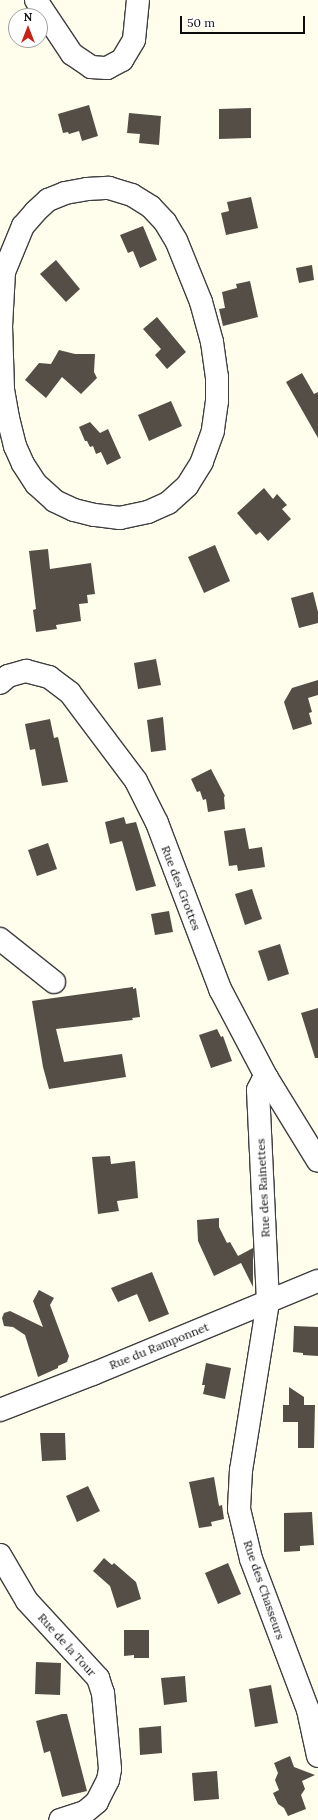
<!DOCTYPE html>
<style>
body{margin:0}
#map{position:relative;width:318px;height:1820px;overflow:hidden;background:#fffdeb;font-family:Lora,serif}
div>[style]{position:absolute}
.building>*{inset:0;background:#554e47}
.roads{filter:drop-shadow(1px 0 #3f3f3f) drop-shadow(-1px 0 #3f3f3f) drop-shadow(0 1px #3f3f3f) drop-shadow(0 -1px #3f3f3f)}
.minor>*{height:22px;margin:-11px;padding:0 11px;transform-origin:11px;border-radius:11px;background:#fff}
span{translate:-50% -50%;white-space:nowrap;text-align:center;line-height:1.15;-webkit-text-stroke:4px #fff;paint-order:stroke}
.street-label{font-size:12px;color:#0c0c0c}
.north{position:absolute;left:8px;top:8px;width:40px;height:40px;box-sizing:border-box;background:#fff;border:1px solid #9e9e9e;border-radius:50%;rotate:0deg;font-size:11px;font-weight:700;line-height:16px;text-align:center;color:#0c0c0c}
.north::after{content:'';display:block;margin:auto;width:14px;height:18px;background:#c82118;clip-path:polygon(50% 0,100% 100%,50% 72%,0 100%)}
.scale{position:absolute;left:180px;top:16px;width:125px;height:18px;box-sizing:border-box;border:2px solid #0c0c0c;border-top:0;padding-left:5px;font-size:12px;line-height:14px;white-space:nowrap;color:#0c0c0c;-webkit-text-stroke:3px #fff;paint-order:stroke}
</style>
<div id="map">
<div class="building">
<div style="clip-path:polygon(89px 105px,98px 136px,82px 141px,79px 131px,69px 134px,68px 132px,63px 133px,58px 114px)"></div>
<div style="clip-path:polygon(251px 108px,251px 138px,219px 139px,219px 109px)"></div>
<div style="clip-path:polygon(129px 113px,161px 116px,159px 145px,139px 143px,140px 134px,127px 133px)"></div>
<div style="clip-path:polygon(251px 197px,258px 228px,226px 235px,221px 213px,229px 211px,227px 202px)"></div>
<div style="clip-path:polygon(143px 226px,157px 260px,140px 268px,133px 251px,128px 253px,120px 235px)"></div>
<div style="clip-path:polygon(56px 260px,80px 289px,66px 302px,40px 274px)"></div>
<div style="clip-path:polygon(312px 265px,314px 280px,299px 283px,296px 268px)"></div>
<div style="clip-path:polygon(250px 281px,258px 317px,223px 326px,219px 309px,225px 308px,222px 292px,237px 288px,236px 284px)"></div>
<div style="clip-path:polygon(157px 317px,186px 352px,167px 369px,155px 355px,161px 349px,143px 329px)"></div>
<div style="clip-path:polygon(59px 350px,75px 354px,95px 354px,94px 372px,97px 378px,81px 394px,62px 377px,46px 398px,25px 380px,39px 363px,51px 364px)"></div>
<div style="clip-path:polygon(302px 373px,314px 394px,318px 392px,318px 438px,286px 382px)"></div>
<div style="clip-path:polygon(171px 401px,182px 426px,149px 441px,138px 415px)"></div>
<div style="clip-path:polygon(90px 422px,100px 433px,108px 429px,121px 458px,107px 465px,101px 452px,96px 454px,93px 446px,90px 447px,87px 441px,85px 441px,79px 427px)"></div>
<div style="clip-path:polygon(264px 488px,273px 499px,277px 494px,287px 505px,282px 509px,291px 519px,268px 541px,260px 532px,256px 535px,237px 513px)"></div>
<div style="clip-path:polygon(215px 545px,230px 581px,204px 593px,188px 557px)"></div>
<div style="clip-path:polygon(48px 549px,50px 569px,91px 563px,95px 594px,87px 595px,88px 603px,79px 604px,81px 621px,56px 625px,57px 629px,36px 632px,33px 610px,36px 609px,29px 551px)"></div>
<div style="clip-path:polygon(313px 592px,318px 612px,318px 623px,299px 628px,291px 598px)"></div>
<div style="clip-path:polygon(156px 659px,161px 685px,138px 689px,134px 663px)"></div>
<div style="clip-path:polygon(318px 680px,318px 695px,308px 698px,312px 712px,309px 713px,312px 724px,293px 730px,284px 702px,292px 688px)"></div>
<div style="clip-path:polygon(163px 717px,166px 750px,151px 752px,147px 720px)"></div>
<div style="clip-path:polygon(50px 719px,54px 738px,58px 737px,68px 782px,42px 786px,35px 749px,30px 750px,25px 724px)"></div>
<div style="clip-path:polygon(211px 769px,225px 796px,224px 797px,225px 809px,208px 812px,206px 799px,203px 800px,200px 791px,197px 792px,191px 779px)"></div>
<div style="clip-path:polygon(124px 817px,126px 824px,136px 822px,156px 886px,136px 891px,122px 841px,110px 844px,105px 822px)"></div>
<div style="clip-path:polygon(245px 828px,249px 849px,262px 847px,265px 867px,238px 871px,237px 865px,229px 866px,224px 831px)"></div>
<div style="clip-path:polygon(48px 843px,57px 869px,37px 876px,28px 850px)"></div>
<div style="clip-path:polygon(252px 889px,262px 919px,245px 925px,235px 894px)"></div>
<div style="clip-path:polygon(169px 911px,173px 932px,155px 935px,151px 914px)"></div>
<div style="clip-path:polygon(280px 944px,289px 974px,268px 981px,258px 951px)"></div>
<div style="clip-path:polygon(133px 987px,133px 989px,136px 988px,140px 1017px,132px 1018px,133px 1020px,56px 1029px,64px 1062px,122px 1054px,126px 1077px,49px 1089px,43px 1067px,32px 1001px)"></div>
<div style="clip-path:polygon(318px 1008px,318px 1058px,315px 1058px,301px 1013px)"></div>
<div style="clip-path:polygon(217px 1029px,221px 1037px,223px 1036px,232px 1061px,211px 1068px,199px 1035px)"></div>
<div style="clip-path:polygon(110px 1156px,111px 1164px,135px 1161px,138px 1198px,117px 1201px,119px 1211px,98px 1214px,92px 1157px)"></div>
<div style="clip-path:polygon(219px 1218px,219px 1227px,227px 1243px,230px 1242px,238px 1256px,253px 1248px,253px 1287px,241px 1263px,214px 1276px,198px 1241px,197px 1220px)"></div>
<div style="clip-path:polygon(152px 1272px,169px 1314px,149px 1322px,137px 1294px,118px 1302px,111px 1288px)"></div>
<div style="clip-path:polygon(39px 1290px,54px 1298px,50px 1305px,69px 1356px,67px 1362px,58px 1366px,58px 1368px,38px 1377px,25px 1335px,13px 1327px,4px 1326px,2px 1318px,4px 1313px,10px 1311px,43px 1327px,33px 1301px)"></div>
<div style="clip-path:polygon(294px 1326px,318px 1327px,318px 1356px,303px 1355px,303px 1353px,293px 1352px)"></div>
<div style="clip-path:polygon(206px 1363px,231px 1368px,225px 1399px,203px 1394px,205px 1385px,202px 1385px)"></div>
<div style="clip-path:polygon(289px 1387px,304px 1397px,304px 1405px,315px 1405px,314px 1448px,298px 1448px,298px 1422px,283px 1422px,283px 1405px,289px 1405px)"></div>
<div style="clip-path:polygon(40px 1433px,65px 1433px,66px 1460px,42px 1461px)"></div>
<div style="clip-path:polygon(214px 1477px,219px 1506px,222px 1505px,224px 1519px,211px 1522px,212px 1526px,199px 1528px,189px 1482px)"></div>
<div style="clip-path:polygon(88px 1486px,100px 1511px,77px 1522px,66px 1496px)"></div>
<div style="clip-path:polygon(312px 1512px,314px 1545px,300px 1546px,300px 1551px,284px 1552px,284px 1513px)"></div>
<div style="clip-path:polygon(104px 1558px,112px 1565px,114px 1563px,136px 1582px,141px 1599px,117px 1608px,110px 1586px,93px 1571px)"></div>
<div style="clip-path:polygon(228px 1563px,241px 1594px,218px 1604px,205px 1573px)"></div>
<div style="clip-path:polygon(124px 1630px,149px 1630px,149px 1658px,134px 1658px,134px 1655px,124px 1656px)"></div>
<div style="clip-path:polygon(36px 1662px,61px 1663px,60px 1695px,35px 1694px)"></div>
<div style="clip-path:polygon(185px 1676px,187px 1702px,164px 1705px,161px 1678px)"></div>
<div style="clip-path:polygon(271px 1685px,278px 1723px,255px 1727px,249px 1689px)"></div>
<div style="clip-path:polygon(62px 1714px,67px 1714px,87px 1791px,62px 1797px,50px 1751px,44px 1753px,36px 1721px)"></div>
<div style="clip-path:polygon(161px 1726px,162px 1753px,140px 1755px,139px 1728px)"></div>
<div style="clip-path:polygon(290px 1756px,294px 1767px,315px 1775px,302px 1781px,305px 1789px,301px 1795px,306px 1809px,288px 1816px,284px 1808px,278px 1804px,273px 1793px,279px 1790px,275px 1780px,278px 1773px,274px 1763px)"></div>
<div style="clip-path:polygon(217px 1771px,219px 1799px,194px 1801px,192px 1773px)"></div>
</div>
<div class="roads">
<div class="minor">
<div style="left:36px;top:0;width:65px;rotate:56.3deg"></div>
<div style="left:72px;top:54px;width:23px;rotate:34deg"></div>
<div style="left:91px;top:67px;width:16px;rotate:4deg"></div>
<div style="left:107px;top:68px;width:17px;rotate:-28deg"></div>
<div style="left:122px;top:60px;width:23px;rotate:-59deg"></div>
<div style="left:134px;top:40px;width:40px;rotate:-84.3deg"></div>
<div style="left:109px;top:188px;width:24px;rotate:17deg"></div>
<div style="left:132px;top:195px;width:22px;rotate:32deg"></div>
<div style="left:151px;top:207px;width:21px;rotate:47deg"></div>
<div style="left:165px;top:222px;width:21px;rotate:59deg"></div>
<div style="left:176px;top:240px;width:67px;rotate:68deg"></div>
<div style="left:201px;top:302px;width:41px;rotate:74.6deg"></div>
<div style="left:212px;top:342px;width:35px;rotate:82deg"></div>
<div style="left:217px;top:377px;width:24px;rotate:90deg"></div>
<div style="left:217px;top:401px;width:30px;rotate:98deg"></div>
<div style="left:213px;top:431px;width:33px;rotate:110deg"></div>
<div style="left:202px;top:462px;width:28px;rotate:122deg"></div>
<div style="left:187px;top:486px;width:25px;rotate:138deg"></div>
<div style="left:168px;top:503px;width:22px;rotate:156deg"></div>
<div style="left:148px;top:512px;width:29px;rotate:168deg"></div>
<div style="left:120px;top:518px;width:26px;rotate:-173deg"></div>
<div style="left:94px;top:515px;width:21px;rotate:-166deg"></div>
<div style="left:74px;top:510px;width:21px;rotate:-155deg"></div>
<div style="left:55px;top:501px;width:25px;rotate:-138deg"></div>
<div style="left:36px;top:484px;width:24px;rotate:-123deg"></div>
<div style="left:23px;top:464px;width:20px;rotate:-114deg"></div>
<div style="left:15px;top:446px;width:29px;rotate:-104deg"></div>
<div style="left:8px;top:418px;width:29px;rotate:-100deg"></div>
<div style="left:3px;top:389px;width:62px;rotate:-91.8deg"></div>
<div style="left:1px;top:327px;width:55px;rotate:-86.9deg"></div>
<div style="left:4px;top:272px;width:50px;rotate:-67.6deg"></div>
<div style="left:23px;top:226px;width:18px;rotate:-49deg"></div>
<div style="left:35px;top:212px;width:18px;rotate:-43deg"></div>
<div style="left:48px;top:200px;width:18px;rotate:-22deg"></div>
<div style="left:65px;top:193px;width:22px;rotate:-10deg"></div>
<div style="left:87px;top:189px;width:22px;rotate:-3deg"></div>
<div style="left:0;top:683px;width:11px;rotate:-41deg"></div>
<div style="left:8px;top:676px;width:19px;rotate:-16deg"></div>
<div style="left:26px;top:671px;width:24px;rotate:15deg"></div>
<div style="left:49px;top:677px;width:26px;rotate:37deg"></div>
<div style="left:70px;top:693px;width:110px;rotate:53.1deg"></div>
<div style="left:136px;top:781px;width:47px;rotate:63.4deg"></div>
<div style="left:157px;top:823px;width:178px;rotate:69.2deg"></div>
<div style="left:220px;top:989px;width:101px;rotate:62.2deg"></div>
<div style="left:267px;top:1078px;width:97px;rotate:58.4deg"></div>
<div style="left:0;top:939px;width:69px;rotate:38.5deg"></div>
<div style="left:267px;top:1078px;width:6px;rotate:141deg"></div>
<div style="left:262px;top:1082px;width:9px;rotate:117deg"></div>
<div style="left:258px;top:1090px;width:212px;rotate:87.3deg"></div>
<div style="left:268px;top:1302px;width:170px;rotate:99.1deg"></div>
<div style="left:241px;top:1470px;width:39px;rotate:93deg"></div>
<div style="left:239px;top:1509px;width:51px;rotate:76.5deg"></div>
<div style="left:251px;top:1559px;width:161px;rotate:69.3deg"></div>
<div style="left:308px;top:1710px;width:47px;rotate:77.7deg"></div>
<div style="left:0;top:1410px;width:100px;rotate:-21.2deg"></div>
<div style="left:93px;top:1374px;width:243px;rotate:-22.5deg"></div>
<div style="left:0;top:1555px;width:53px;rotate:59.6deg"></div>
<div style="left:27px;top:1601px;width:105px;rotate:47.3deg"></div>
<div style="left:98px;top:1678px;width:16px;rotate:72deg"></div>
<div style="left:103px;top:1693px;width:76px;rotate:84.7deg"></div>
<div style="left:110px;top:1769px;width:11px;rotate:100deg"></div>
<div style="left:108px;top:1780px;width:25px;rotate:117deg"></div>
<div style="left:97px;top:1802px;width:16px;rotate:140deg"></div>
<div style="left:85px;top:1812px;width:26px;rotate:162deg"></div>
</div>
</div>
<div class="street-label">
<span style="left:181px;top:888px;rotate:69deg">Rue des Grottes</span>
<span style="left:263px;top:1188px;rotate:-93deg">Rue des Rainettes</span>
<span style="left:159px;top:1346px;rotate:-22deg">Rue du Ramponnet</span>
<span style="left:264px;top:1590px;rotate:71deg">Rue des Chasseurs</span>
<span style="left:67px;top:1645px;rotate:48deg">Rue de la Tour</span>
</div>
<div class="north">N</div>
<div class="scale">50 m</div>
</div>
